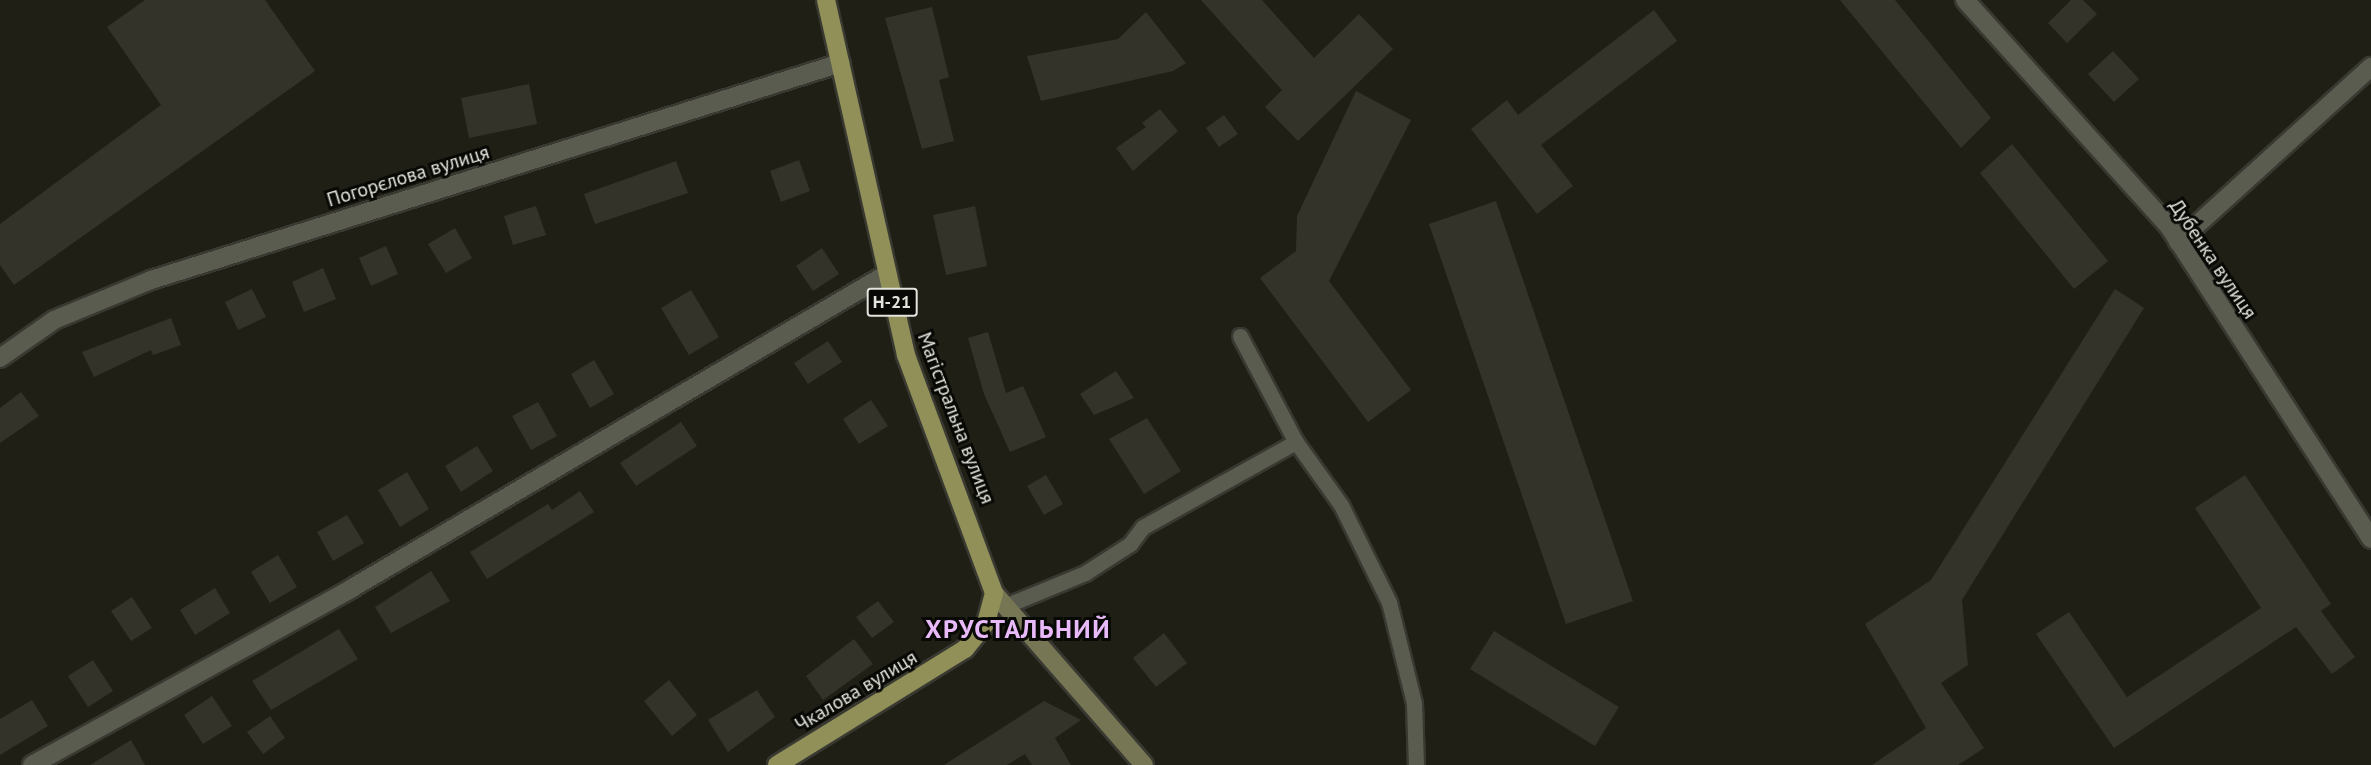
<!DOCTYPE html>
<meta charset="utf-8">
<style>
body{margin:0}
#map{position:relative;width:2371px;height:765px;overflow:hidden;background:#1f1f15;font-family:"PT Sans",sans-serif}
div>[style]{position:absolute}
.building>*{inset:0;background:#333329}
.roads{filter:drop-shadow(2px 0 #393932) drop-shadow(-2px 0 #393932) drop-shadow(0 2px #393932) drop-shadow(0 -2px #393932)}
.lane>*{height:15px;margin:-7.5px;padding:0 7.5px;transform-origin:7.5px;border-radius:7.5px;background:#5b5c50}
.street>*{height:18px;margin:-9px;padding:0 9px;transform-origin:9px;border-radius:9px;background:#5b5c50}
.secondary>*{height:18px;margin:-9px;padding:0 9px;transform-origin:9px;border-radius:9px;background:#767654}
.primary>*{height:18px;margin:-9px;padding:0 9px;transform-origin:9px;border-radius:9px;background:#909058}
span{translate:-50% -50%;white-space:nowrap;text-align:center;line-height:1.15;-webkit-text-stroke:6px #080805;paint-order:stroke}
.shield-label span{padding:2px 4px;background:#080805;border:2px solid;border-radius:4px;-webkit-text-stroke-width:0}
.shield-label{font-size:18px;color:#e4e4dd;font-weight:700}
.street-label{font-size:20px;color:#e4e4dd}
.district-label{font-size:26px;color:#e9baf9;font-weight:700;letter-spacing:1.5px}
</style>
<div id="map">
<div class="building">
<div style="clip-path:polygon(145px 0,265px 0,315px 71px,14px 285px,0 265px,0 224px,161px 105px,107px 27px)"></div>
<div style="clip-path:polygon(1201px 0,1262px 0,1314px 58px,1359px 14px,1393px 49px,1298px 141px,1265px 107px,1282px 90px)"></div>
<div style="clip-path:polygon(1840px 0,1895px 0,1991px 118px,1961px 148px)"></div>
<div style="clip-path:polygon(2071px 0,2083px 0,2097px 14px,2067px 43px,2048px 23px)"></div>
<div style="clip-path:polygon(932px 7px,949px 77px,939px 80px,954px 141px,922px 149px,885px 18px)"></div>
<div style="clip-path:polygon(1654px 10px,1677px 41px,1541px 145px,1573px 186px,1537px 214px,1471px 129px,1507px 100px,1518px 115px)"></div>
<div style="clip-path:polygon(1146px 12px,1186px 63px,1173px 71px,1041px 101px,1027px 56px,1118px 39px)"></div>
<div style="clip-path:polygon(2113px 51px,2139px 79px,2114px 102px,2088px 74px)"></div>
<div style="clip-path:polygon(529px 84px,537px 124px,469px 138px,461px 98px)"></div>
<div style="clip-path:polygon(1356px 91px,1411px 120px,1329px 281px,1411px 390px,1368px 422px,1260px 278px,1296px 251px,1297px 216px)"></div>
<div style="clip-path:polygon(1160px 109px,1178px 131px,1133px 171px,1116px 148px,1146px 127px,1142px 123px)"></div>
<div style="clip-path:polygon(1224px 115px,1238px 134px,1219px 147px,1206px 128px)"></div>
<div style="clip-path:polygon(2012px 144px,2108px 261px,2074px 289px,1980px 173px)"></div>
<div style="clip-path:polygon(799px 160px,810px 191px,781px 202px,770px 171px)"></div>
<div style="clip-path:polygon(676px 161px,688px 193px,595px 224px,584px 194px)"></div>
<div style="clip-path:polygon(1496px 201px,1633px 601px,1566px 624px,1429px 224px)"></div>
<div style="clip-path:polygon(536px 206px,546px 235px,513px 245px,504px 216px)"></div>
<div style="clip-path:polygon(975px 206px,987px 266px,946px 275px,933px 215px)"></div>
<div style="clip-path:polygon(455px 228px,472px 258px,446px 273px,428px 244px)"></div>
<div style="clip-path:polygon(386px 246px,398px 274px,371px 286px,359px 258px)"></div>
<div style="clip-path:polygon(822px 248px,839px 274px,813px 291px,796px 266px)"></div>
<div style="clip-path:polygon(323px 268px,336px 299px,304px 312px,292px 282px)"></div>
<div style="clip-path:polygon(252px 289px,266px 317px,238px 330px,225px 302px)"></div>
<div style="clip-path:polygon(2115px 289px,2144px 308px,1962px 600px,1968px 665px,1941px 683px,1984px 748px,1958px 765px,1872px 765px,1926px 728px,1865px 624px,1931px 580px)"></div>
<div style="clip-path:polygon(691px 290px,719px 337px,689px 355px,661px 308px)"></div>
<div style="clip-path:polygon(171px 318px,181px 345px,153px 355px,151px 350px,94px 377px,82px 352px)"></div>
<div style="clip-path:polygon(988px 332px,1006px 393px,1023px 386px,1046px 437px,1010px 452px,984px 394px,968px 338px)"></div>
<div style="clip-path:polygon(828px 341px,842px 362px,808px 384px,794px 363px)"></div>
<div style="clip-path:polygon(594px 360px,614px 394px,590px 408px,571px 374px)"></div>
<div style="clip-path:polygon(1116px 371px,1134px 398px,1094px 415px,1080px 394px)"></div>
<div style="clip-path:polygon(21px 392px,39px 416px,0 443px,0 408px)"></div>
<div style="clip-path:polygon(871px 400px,888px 426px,859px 444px,843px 419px)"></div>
<div style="clip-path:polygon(538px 402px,557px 436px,531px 450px,512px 416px)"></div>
<div style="clip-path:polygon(1147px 418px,1181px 471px,1144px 494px,1109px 439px)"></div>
<div style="clip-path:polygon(681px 422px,697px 446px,636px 486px,620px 463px)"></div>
<div style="clip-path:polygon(477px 446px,493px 471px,461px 492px,445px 466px)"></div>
<div style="clip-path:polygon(407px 472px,429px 509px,400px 527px,378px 490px)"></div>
<div style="clip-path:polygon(1046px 475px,1063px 504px,1044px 515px,1027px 486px)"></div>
<div style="clip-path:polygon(2245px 475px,2331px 604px,2321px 611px,2355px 657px,2332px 674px,2296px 627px,2114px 748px,2036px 634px,2069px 612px,2127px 697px,2261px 608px,2195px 508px)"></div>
<div style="clip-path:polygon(580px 491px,594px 512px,487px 579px,470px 552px,548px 504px,552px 510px)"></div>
<div style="clip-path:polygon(347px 515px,364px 543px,333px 561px,317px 532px)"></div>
<div style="clip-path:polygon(278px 555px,297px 587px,270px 603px,251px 572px)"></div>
<div style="clip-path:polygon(431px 571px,450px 601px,391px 633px,375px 607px)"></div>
<div style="clip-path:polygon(215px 588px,230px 613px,195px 635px,180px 610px)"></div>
<div style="clip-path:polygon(132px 597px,152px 628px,131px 641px,111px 611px)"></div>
<div style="clip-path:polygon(878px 601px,894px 622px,872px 638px,856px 617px)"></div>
<div style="clip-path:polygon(339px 629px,358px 659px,271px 710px,252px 681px)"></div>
<div style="clip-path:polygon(1494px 631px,1619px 707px,1595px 746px,1470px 669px)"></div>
<div style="clip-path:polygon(1164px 633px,1187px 663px,1156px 687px,1133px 658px)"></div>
<div style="clip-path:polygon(854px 639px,873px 664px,823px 700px,806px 676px)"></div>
<div style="clip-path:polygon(93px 660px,113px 691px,88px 707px,68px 676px)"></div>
<div style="clip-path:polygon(669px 680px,697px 715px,672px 736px,644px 701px)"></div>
<div style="clip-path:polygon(757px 690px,775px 717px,728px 752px,708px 720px)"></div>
<div style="clip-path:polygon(212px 696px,232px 726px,203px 744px,184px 715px)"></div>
<div style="clip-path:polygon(32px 700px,48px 726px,0 755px,0 719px)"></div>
<div style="clip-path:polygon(1044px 701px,1081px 720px,1055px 738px,1071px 765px,1032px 765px,1025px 754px,1007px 765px,944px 765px)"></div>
<div style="clip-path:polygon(270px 716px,285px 738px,263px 754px,247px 732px)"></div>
<div style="clip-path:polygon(131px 740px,145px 765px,90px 765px)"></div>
</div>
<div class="roads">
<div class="lane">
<div style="left:1240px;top:336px;width:120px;rotate:62.2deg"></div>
<div style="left:1296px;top:442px;width:77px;rotate:54.5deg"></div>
<div style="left:1341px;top:505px;width:108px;rotate:63.7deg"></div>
<div style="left:1389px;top:602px;width:104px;rotate:76.1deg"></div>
<div style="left:1414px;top:703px;width:62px;rotate:88.2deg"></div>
<div style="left:1005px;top:606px;width:87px;rotate:-22.4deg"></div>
<div style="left:1085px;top:573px;width:54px;rotate:-32.8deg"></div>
<div style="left:1130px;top:544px;width:21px;rotate:-53deg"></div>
<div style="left:1143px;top:527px;width:175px;rotate:-29.1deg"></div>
</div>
<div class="street">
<div style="left:1965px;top:0;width:307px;rotate:48deg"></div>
<div style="left:2170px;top:228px;width:370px;rotate:57.1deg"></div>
<div style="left:2178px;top:242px;width:261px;rotate:-42.2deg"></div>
<div style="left:0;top:358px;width:66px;rotate:-35.1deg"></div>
<div style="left:54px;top:320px;width:105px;rotate:-22.4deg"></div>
<div style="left:151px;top:280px;width:723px;rotate:-17.46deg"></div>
<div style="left:32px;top:765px;width:366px;rotate:-28.9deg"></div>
<div style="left:352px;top:588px;width:618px;rotate:-30.42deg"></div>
</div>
<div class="secondary">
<div style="left:994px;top:593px;width:228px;rotate:48.9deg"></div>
</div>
<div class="primary">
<div style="left:777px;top:765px;width:221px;rotate:-31.7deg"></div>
<div style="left:965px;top:649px;width:33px;rotate:-51deg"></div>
<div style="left:986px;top:623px;width:31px;rotate:-75deg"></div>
<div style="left:994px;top:593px;width:254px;rotate:-110.3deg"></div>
<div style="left:906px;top:355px;width:364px;rotate:-102.7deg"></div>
</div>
</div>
<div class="shield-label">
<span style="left:892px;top:302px">Н-21</span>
</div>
<div class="street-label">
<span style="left:408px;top:176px;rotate:-17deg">Погорєлова вулиця</span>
<span style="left:2213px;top:259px;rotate:56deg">Дубенка вулиця</span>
<span style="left:956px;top:418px;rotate:69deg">Магістральна вулиця</span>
<span style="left:856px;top:691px;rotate:-31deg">Чкалова вулиця</span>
</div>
<div class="district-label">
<span style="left:1018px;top:629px">ХРУСТАЛЬНИЙ</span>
</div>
</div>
